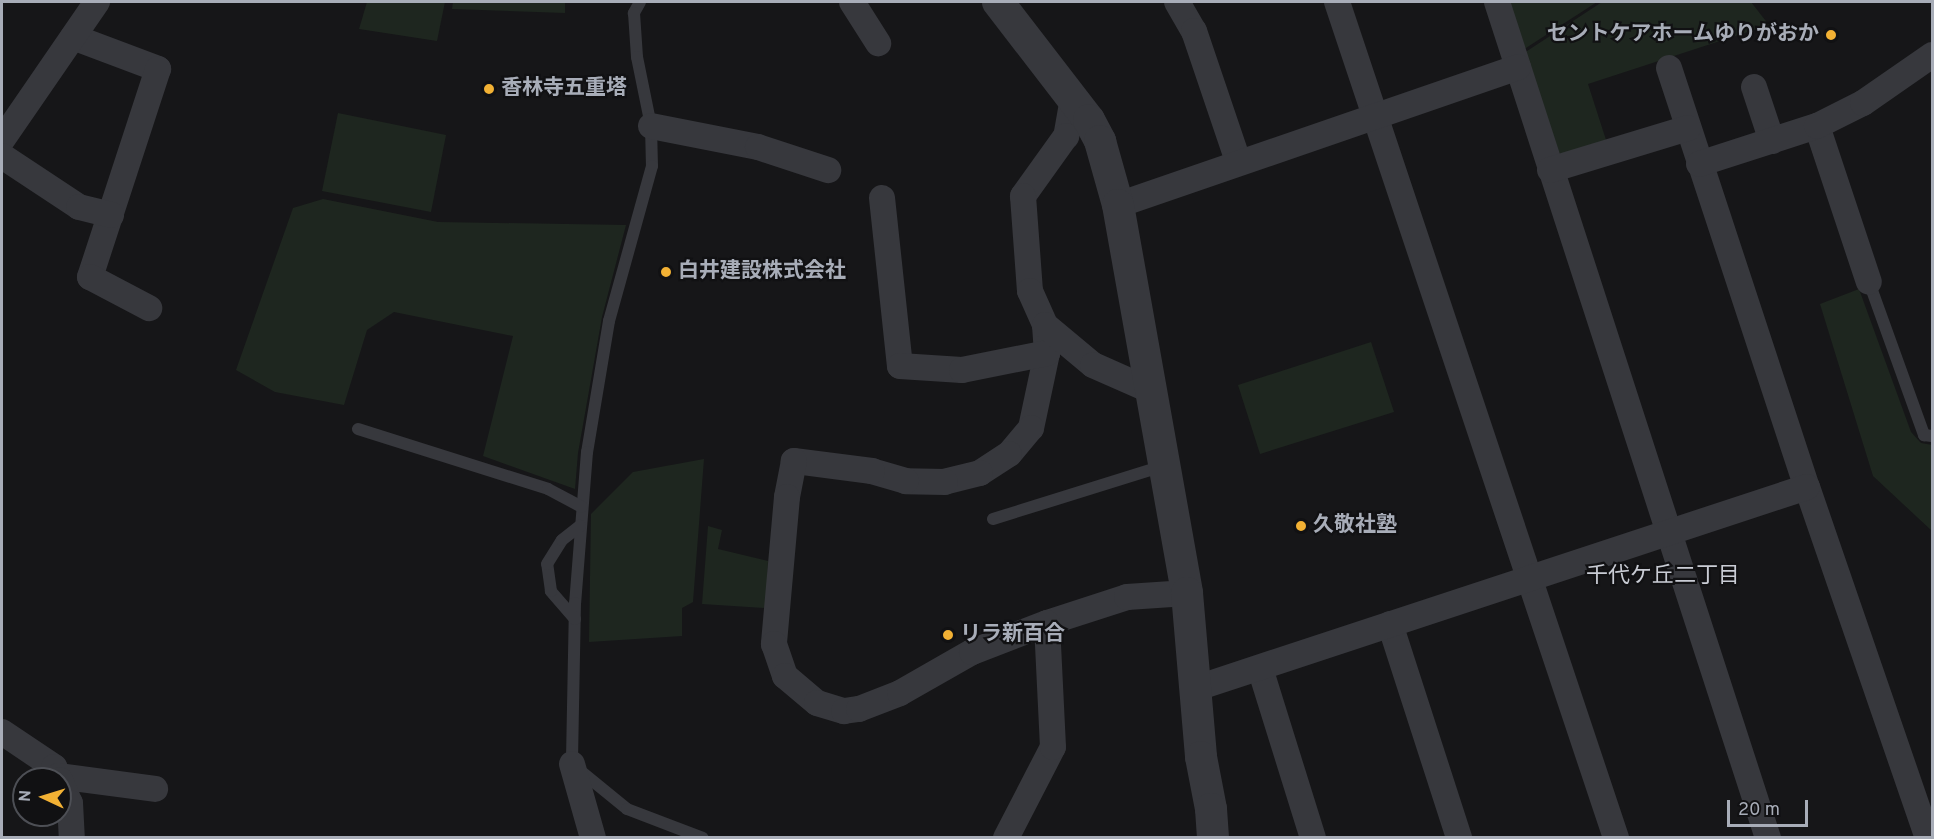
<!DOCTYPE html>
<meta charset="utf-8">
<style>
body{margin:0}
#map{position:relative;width:1934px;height:839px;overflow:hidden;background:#161618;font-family:Overpass,"Noto Sans JP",sans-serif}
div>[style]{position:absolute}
.green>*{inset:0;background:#1e261f}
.service>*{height:12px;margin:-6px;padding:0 6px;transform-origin:6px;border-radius:6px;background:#37383d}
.minor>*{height:26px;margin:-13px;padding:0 13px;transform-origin:13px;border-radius:13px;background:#37383d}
.tertiary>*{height:32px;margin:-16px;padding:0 16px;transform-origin:16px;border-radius:16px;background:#37383d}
.dots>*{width:16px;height:16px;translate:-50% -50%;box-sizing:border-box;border:3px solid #111113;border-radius:50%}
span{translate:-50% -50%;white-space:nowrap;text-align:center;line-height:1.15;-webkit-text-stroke:4.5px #111113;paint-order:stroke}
.poi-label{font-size:21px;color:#a8adb8;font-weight:700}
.right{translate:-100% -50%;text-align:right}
.left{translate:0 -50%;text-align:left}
.neighbourhood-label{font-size:22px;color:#c9ccd4}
.frame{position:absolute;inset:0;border:3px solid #a8adb8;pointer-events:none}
.north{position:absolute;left:12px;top:767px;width:60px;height:60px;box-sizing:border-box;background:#111113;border:2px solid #4d4f55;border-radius:50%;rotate:274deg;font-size:16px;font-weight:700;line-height:24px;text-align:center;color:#a8adb8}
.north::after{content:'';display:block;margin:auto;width:21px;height:27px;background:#f2b134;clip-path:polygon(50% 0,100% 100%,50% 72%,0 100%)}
.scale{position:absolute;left:1727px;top:800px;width:81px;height:27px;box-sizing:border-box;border:3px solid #a8adb8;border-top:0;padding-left:8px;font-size:18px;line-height:21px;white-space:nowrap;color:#a8adb8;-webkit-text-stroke:4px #111113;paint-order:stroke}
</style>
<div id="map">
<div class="green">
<div style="clip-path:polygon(367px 2px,445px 2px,437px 41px,359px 29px)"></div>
<div style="clip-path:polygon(453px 2px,565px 2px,565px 13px,452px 9px)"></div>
<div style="clip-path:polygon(1508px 2px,1597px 2px,1523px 50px)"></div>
<div style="clip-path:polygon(1602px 2px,1751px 2px,1769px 25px,1588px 84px,1607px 143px,1567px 156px,1555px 151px,1524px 53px)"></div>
<div style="clip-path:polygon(338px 113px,446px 135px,431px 212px,322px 191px)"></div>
<div style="clip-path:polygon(323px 199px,438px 222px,626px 225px,602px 317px,578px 453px,575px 489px,483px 456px,513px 336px,394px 312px,367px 330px,344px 405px,275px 392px,236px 370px,293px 208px)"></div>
<div style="clip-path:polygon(1859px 289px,1911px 432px,1921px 443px,1932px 445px,1932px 531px,1873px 476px,1820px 304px)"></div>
<div style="clip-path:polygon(1371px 342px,1394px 412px,1260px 454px,1238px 385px)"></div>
<div style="clip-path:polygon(704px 459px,693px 602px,682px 608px,682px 636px,589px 642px,591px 514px,633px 472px)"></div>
<div style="clip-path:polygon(708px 526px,722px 530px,718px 549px,768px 561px,766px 608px,702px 604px)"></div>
</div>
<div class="service">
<div style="left:640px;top:2px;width:13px;rotate:119deg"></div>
<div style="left:634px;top:13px;width:44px;rotate:86.1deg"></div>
<div style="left:637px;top:57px;width:70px;rotate:78.5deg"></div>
<div style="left:651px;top:126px;width:40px;rotate:88.6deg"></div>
<div style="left:652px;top:166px;width:161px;rotate:105.5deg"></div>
<div style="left:609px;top:321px;width:133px;rotate:99.5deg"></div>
<div style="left:587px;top:452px;width:151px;rotate:94.5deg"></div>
<div style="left:575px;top:603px;width:161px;rotate:91.1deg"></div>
<div style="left:572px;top:764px;width:71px;rotate:39.3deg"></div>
<div style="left:627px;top:809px;width:81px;rotate:20.9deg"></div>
<div style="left:1869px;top:282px;width:163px;rotate:70.2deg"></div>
<div style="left:1924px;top:435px;width:8px;rotate:7deg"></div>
<div style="left:358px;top:429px;width:199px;rotate:17.5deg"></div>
<div style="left:548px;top:489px;width:38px;rotate:28deg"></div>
<div style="left:993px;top:519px;width:178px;rotate:-17.3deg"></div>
<div style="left:575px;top:619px;width:37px;rotate:-131deg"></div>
<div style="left:551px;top:591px;width:27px;rotate:-98deg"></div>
<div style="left:547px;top:564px;width:28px;rotate:-58deg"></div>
<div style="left:562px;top:540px;width:23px;rotate:-38deg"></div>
</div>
<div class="minor">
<div style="left:852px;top:2px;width:49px;rotate:57.6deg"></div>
<div style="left:1177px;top:2px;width:34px;rotate:60deg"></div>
<div style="left:1194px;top:31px;width:137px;rotate:71.3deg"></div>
<div style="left:1337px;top:2px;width:881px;rotate:71.54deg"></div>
<div style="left:1497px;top:2px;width:879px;rotate:72.04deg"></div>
<div style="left:73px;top:37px;width:91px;rotate:20.6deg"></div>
<div style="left:158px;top:69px;width:219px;rotate:108.1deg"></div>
<div style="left:90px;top:277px;width:67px;rotate:27.7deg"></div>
<div style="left:1669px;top:68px;width:441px;rotate:71.8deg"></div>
<div style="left:1807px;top:487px;width:371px;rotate:71deg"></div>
<div style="left:1754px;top:87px;width:57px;rotate:71.6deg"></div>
<div style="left:1073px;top:98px;width:39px;rotate:100deg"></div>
<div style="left:1066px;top:136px;width:74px;rotate:125.6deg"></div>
<div style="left:1023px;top:196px;width:95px;rotate:85.8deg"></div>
<div style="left:1030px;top:291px;width:37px;rotate:66deg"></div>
<div style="left:1045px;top:325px;width:28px;rotate:86deg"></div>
<div style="left:1047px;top:353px;width:77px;rotate:102deg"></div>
<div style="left:1031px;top:428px;width:34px;rotate:130deg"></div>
<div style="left:1009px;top:454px;width:35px;rotate:147deg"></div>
<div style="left:980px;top:473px;width:36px;rotate:166deg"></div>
<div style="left:945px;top:482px;width:39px;rotate:-179deg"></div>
<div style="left:906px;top:481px;width:35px;rotate:-164deg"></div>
<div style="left:872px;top:471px;width:79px;rotate:-172.7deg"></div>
<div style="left:794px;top:461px;width:37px;rotate:101deg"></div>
<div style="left:787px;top:497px;width:148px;rotate:95.1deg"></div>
<div style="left:774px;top:644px;width:34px;rotate:71deg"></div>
<div style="left:785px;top:676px;width:42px;rotate:40.2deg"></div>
<div style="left:817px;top:703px;width:28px;rotate:17deg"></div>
<div style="left:844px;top:711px;width:15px;rotate:-8deg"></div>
<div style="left:859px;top:709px;width:44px;rotate:-21.3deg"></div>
<div style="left:900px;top:693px;width:83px;rotate:-29.7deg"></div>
<div style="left:972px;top:652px;width:80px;rotate:-21.1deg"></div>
<div style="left:1047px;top:623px;width:84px;rotate:-18deg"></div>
<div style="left:1127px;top:597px;width:60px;rotate:-3.8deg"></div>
<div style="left:651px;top:126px;width:109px;rotate:11.1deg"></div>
<div style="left:758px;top:147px;width:74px;rotate:18.2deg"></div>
<div style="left:1817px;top:126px;width:164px;rotate:71.6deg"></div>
<div style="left:2px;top:140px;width:168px;rotate:-55.5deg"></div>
<div style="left:2px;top:156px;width:92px;rotate:33.5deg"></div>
<div style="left:79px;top:207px;width:33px;rotate:14deg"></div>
<div style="left:1699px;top:164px;width:124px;rotate:-17.9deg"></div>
<div style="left:1817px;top:126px;width:51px;rotate:-26.6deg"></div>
<div style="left:1863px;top:103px;width:84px;rotate:-34.8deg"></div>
<div style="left:1550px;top:170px;width:144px;rotate:-16.9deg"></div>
<div style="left:882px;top:198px;width:169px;rotate:83.9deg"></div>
<div style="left:900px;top:366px;width:62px;rotate:3.7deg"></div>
<div style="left:962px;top:370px;width:87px;rotate:-11.3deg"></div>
<div style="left:1118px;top:205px;width:423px;rotate:-19deg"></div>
<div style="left:1045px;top:325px;width:62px;rotate:39.8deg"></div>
<div style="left:1093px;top:365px;width:64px;rotate:23.8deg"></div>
<div style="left:1390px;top:624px;width:225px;rotate:72.1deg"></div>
<div style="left:1260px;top:668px;width:178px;rotate:72.7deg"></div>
<div style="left:1197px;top:688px;width:642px;rotate:-18.24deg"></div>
<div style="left:2px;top:732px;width:63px;rotate:33.9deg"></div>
<div style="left:54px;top:767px;width:13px;rotate:63deg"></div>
<div style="left:572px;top:764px;width:77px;rotate:74.2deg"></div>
<div style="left:58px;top:776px;width:98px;rotate:7.6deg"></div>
<div style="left:60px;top:780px;width:25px;rotate:67deg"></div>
<div style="left:70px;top:803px;width:35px;rotate:87deg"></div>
<div style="left:1006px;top:838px;width:102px;rotate:-62.7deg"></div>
<div style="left:1053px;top:747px;width:124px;rotate:-92.8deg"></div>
</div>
<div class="tertiary">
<div style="left:998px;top:2px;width:149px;rotate:52.4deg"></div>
<div style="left:1089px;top:120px;width:24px;rotate:62deg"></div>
<div style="left:1100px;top:141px;width:66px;rotate:74.3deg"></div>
<div style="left:1118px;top:205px;width:394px;rotate:79.9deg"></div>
<div style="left:1187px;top:593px;width:165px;rotate:85.1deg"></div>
<div style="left:1201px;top:757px;width:53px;rotate:79.1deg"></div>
<div style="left:1211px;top:809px;width:29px;rotate:86deg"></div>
</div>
<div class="dots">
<div style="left:1831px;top:35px;background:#f2b134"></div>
<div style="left:489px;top:89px;background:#f2b134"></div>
<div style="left:666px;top:272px;background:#f2b134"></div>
<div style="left:1301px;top:526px;background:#f2b134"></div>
<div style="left:948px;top:635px;background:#f2b134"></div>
</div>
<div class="poi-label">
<span class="right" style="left:1819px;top:35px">セントケアホームゆりがおか</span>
<span class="left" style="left:501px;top:89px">香林寺五重塔</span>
<span class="left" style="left:678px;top:272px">白井建設株式会社</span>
<span class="left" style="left:1313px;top:526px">久敬社塾</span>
<span class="left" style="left:960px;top:635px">リラ新百合</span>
</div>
<div class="neighbourhood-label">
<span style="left:1663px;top:577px">千代ケ丘二丁目</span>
</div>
<div class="frame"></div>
<div class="north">N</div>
<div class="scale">20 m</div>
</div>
